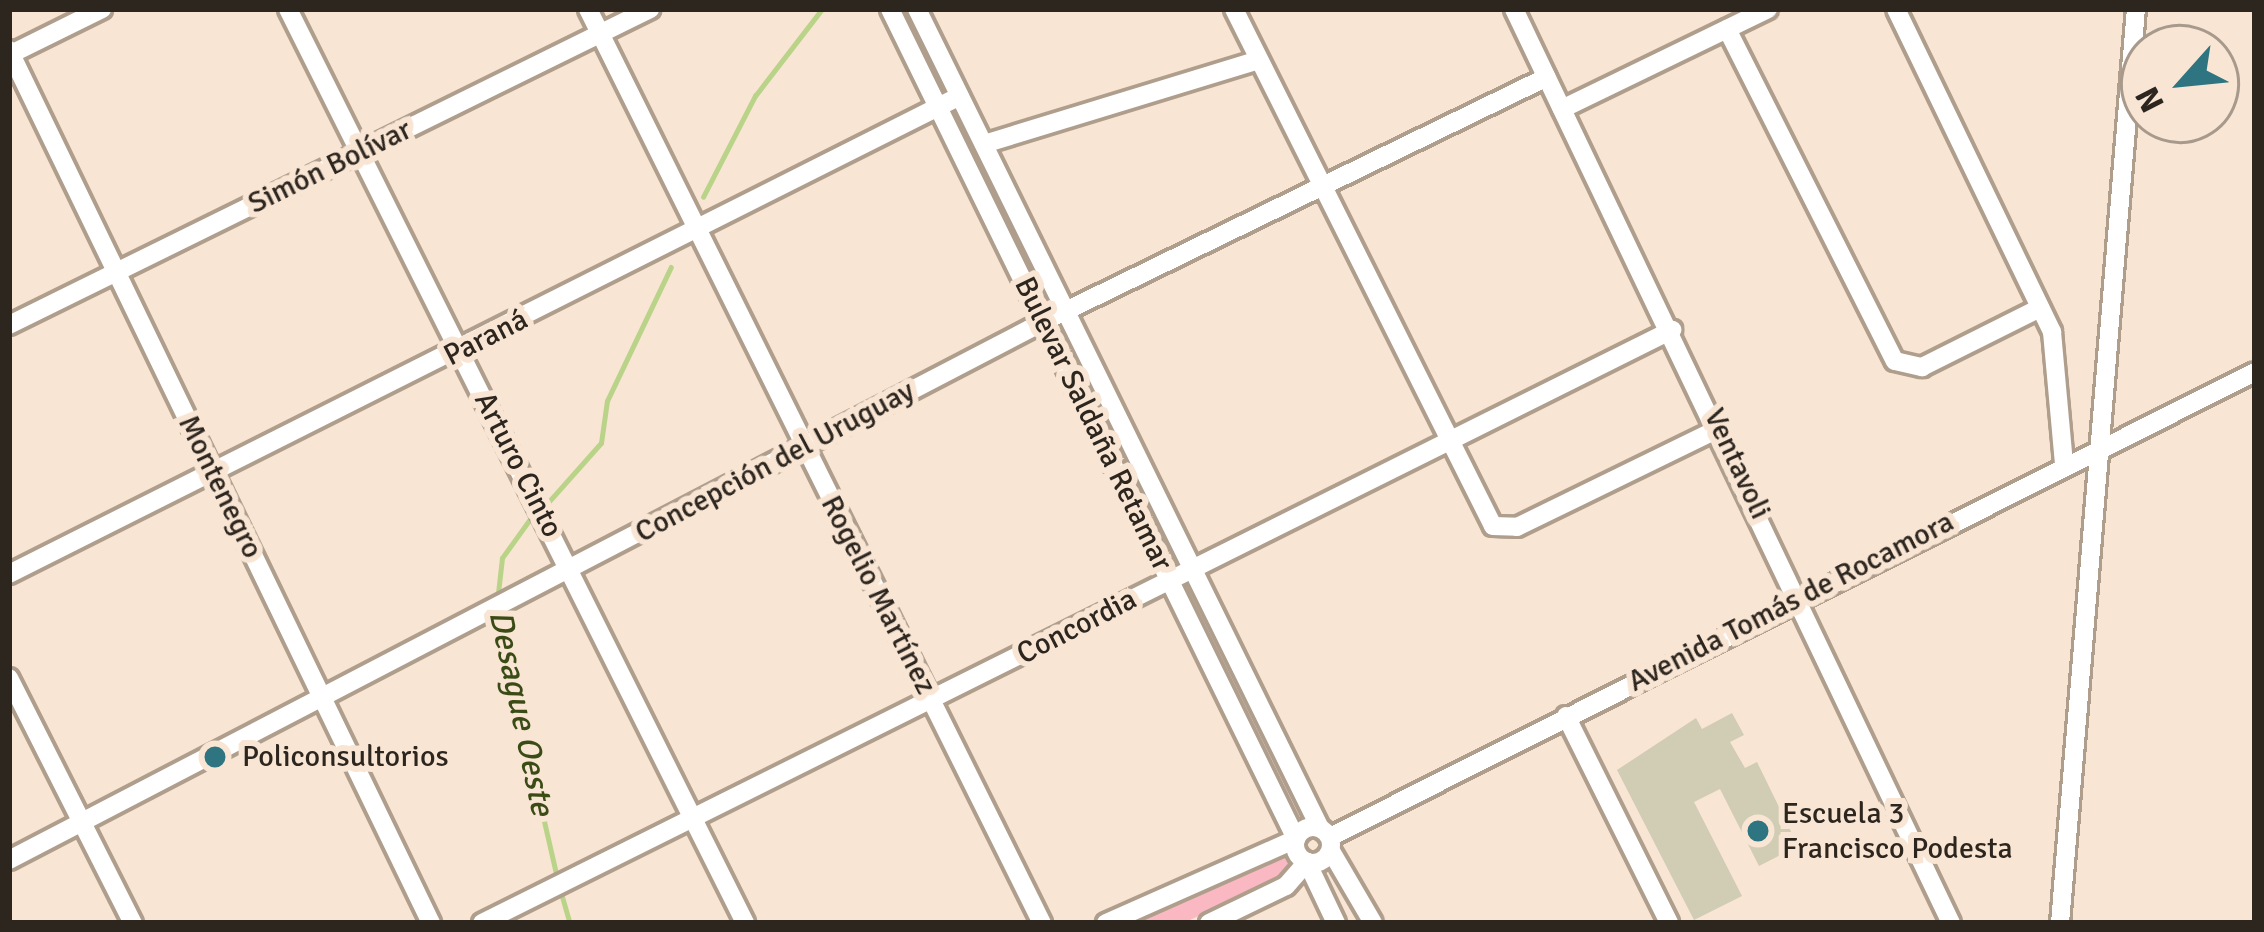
<!DOCTYPE html>
<meta charset="utf-8">
<style>
body{margin:0}
#map{position:relative;width:2264px;height:932px;overflow:hidden;background:#f8e5d3;font-family:Signika,sans-serif}
div>[style]{position:absolute}
.green>*{inset:0;background:#f9b8c2}
.stream>*{height:4.5px;margin:-2.25px;padding:0 2.25px;transform-origin:2.25px;border-radius:2.25px;background:#b9d388}
.building>*{inset:0;background:#d1ccb4}
.roads{filter:drop-shadow(3px 0 #b09e8d) drop-shadow(-3px 0 #b09e8d) drop-shadow(0 3px #b09e8d) drop-shadow(0 -3px #b09e8d)}
.minor>*{height:18px;margin:-9px;padding:0 9px;transform-origin:9px;border-radius:9px;background:#fff}
.minor>.ring{margin:-9px;padding:0;box-sizing:content-box;background:none;border:18px solid #fff;border-radius:50%}
.dots>*{width:33px;height:33px;translate:-50% -50%;box-sizing:border-box;border:6px solid #f8e5d3;border-radius:50%}
span{translate:-50% -50%;white-space:nowrap;text-align:center;line-height:1.15;-webkit-text-stroke:12px #f8e5d3;paint-order:stroke}
.street-label{font-size:30px;color:#2d261f}
.poi-label{font-size:30px;color:#2d261f}
.left{translate:0 -50%;text-align:left}
.water-label{font-size:33px;color:#3b4b16;font-style:italic}
.frame{position:absolute;inset:0;border:12px solid #2d261f;pointer-events:none}
.north{position:absolute;left:2120px;top:24px;width:120px;height:120px;box-sizing:border-box;background:#f8e5d3;border:3px solid #a7998b;border-radius:50%;rotate:243deg;font-size:33px;font-weight:700;line-height:48px;text-align:center;color:#2d261f}
.north::after{content:'';display:block;margin:auto;width:42px;height:54px;background:#2e7481;clip-path:polygon(50% 0,100% 100%,50% 72%,0 100%)}
</style>
<div id="map">
<div class="green">
<div style="clip-path:polygon(1276px 854px,1290px 859px,1285px 873px,1184px 923px,1136px 923px)"></div>
</div>
<div class="stream">
<div style="left:703px;top:197px;width:114px;rotate:-62.8deg"></div>
<div style="left:755px;top:96px;width:110px;rotate:-52.4deg"></div>
<div style="left:545px;top:506px;width:84px;rotate:-48.4deg"></div>
<div style="left:601px;top:443px;width:42px;rotate:-81.9deg"></div>
<div style="left:607px;top:401px;width:148px;rotate:-64.5deg"></div>
<div style="left:497px;top:602px;width:44px;rotate:-83.5deg"></div>
<div style="left:502px;top:558px;width:57px;rotate:-54.3deg"></div>
<div style="left:497px;top:614px;width:270px;rotate:77.1deg"></div>
<div style="left:560px;top:888px;width:36px;rotate:74deg"></div>
</div>
<div class="building">
<div style="clip-path:polygon(1732px 713px,1744px 735px,1730px 742px,1745px 768px,1757px 762px,1798px 846px,1759px 866px,1720px 789px,1694px 802px,1742px 896px,1694px 920px,1617px 770px,1696px 718px,1702px 729px)"></div>
</div>
<div class="roads">
<div class="minor">
<div style="left:288px;top:9px;width:1022px;rotate:63.43deg"></div>
<div style="left:588px;top:9px;width:1021px;rotate:63.59deg"></div>
<div style="left:890px;top:9px;width:924px;rotate:63.93deg"></div>
<div style="left:1296px;top:839px;width:208px;rotate:156.1deg"></div>
<div style="left:917px;top:9px;width:913px;rotate:63.8deg"></div>
<div style="left:1234px;top:9px;width:578px;rotate:63.39deg"></div>
<div style="left:1493px;top:526px;width:24px;rotate:2deg"></div>
<div style="left:1517px;top:527px;width:226px;rotate:-26deg"></div>
<div style="left:1514px;top:9px;width:1013px;rotate:64.45deg"></div>
<div style="left:1896px;top:9px;width:359px;rotate:64.2deg"></div>
<div style="left:2052px;top:332px;width:132px;rotate:84.8deg"></div>
<div style="left:1727px;top:29px;width:372px;rotate:63.2deg"></div>
<div style="left:1895px;top:361px;width:28px;rotate:13deg"></div>
<div style="left:1922px;top:367px;width:132px;rotate:-26.6deg"></div>
<div style="left:9px;top:50px;width:970px;rotate:64.2deg"></div>
<div style="left:9px;top:55px;width:104px;rotate:-26.3deg"></div>
<div style="left:1562px;top:109px;width:229px;rotate:-25.9deg"></div>
<div style="left:984px;top:144px;width:287px;rotate:-17deg"></div>
<div style="left:9px;top:325px;width:715px;rotate:-26.24deg"></div>
<div style="left:9px;top:574px;width:1064px;rotate:-26.69deg"></div>
<div style="left:9px;top:678px;width:275px;rotate:63.2deg"></div>
<div style="left:1566px;top:716px;width:231px;rotate:63.5deg"></div>
<div class="ring" style="left:1295px;top:827px;width:18px;height:18px"></div>
<div style="left:1330px;top:837px;width:1035px;rotate:-26.69deg"></div>
<div style="left:1331px;top:851px;width:83px;rotate:59.7deg"></div>
<div style="left:9px;top:860px;width:1166px;rotate:-27.49deg"></div>
<div style="left:1043px;top:322px;width:560px;rotate:-25.92deg"></div>
<div style="left:482px;top:923px;width:1330px;rotate:-26.49deg"></div>
<div style="left:1209px;top:923px;width:85px;rotate:-25.7deg"></div>
<div style="left:1286px;top:886px;width:32px;rotate:-49deg"></div>
<div style="left:1307px;top:862px;width:68px;rotate:64.6deg"></div>
<div style="left:2060px;top:923px;width:917px;rotate:-85.25deg"></div>
</div>
</div>
<div class="dots">
<div style="left:215px;top:757px;background:#2e7481"></div>
<div style="left:1758px;top:831px;background:#2e7481"></div>
</div>
<div class="street-label">
<span style="left:330px;top:167px;rotate:-26deg">Simón Bolívar</span>
<span style="left:486px;top:338px;rotate:-27deg">Paraná</span>
<span style="left:1093px;top:424px;rotate:64deg">Bulevar Saldaña Retamar</span>
<span style="left:775px;top:462px;rotate:-28deg">Concepción del Uruguay</span>
<span style="left:1737px;top:464px;rotate:65deg">Ventavoli</span>
<span style="left:518px;top:465px;rotate:63deg">Arturo Cinto</span>
<span style="left:220px;top:487px;rotate:64deg">Montenegro</span>
<span style="left:878px;top:595px;rotate:63deg">Rogelio Martínez</span>
<span style="left:1791px;top:602px;rotate:-27deg">Avenida Tomás de Rocamora</span>
<span style="left:1077px;top:627px;rotate:-27deg">Concordia</span>
</div>
<div class="poi-label">
<span class="left" style="left:242px;top:757px">Policonsultorios</span>
<span class="left" style="left:1782px;top:831px">Escuela 3<br>Francisco Podesta</span>
</div>
<div class="water-label">
<span style="left:521px;top:713px;rotate:78deg">Desague Oeste</span>
</div>
<div class="frame"></div>
<div class="north">N</div>
</div>
